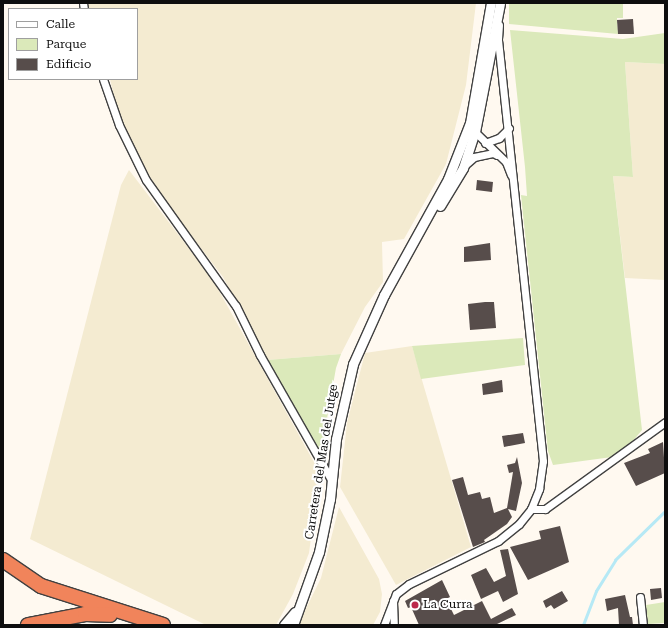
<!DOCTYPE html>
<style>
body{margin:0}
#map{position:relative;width:668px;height:628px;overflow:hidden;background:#fff9f0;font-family:"Roboto Serif",serif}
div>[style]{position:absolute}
.farmland>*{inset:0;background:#f4ebd1}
.green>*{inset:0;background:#dbe9ba}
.stream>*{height:2.5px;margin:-1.25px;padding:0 1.25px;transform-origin:1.25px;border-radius:1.25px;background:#b6e9f5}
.building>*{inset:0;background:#574d4b}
.roads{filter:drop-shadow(1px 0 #414141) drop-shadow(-1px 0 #414141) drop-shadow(0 1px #414141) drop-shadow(0 -1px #414141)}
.minor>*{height:7px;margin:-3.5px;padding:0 3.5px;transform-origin:3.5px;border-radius:3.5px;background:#fff}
.tertiary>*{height:9px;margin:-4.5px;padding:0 4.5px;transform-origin:4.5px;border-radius:4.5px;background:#fff}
.motorway>*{height:14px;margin:-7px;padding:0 7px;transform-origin:7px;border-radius:7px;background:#f1845b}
.dots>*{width:11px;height:11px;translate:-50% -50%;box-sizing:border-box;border:2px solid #fff;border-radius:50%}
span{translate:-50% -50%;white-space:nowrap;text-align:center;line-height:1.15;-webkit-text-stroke:4px #fff;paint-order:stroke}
.street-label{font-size:12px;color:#0e0e0e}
.poi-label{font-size:12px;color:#0e0e0e}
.left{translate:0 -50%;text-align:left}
.frame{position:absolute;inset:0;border:4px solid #0e0e0e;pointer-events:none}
.legend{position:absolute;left:8px;top:8px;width:130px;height:72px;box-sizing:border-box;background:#fff;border:1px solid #9f9f9f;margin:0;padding:5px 7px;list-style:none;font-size:12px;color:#0e0e0e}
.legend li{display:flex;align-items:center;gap:8px;height:20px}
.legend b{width:20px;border:1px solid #9f9f9f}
</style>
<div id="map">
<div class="farmland">
<div style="clip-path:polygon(87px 3px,476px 3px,466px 85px,446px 164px,404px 239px,382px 242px,383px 282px,365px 307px,341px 354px,267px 360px,223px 277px,160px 195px,120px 123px,110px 79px,137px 79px,137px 9px,89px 9px)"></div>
<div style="clip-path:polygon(625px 62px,665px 64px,665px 280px,625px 278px,613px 176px,633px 177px)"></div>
<div style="clip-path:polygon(129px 170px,213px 280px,315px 464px,317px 495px,309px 553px,293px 594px,276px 625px,206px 625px,30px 539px,121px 185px)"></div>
<div style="clip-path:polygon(412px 346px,471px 547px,396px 585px,340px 487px,347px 423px,365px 353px)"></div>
<div style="clip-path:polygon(339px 507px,379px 579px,382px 594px,380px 612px,373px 625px,298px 625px,321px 578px)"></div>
</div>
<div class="green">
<div style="clip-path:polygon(509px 3px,623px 3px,623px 18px,617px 18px,618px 34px,509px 24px)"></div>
<div style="clip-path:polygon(510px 30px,623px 39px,665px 33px,665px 64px,625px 62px,633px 177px,613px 176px,642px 430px,632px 442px,612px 457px,553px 465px,548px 451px,521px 195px,527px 196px,525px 167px)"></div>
<div style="clip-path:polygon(523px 338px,525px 365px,421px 379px,412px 346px)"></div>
<div style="clip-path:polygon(341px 354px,336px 368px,321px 452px,267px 360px)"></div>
<div style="clip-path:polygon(665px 602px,665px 623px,648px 624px,646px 605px)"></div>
</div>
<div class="stream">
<div style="left:583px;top:625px;width:36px;rotate:-69deg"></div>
<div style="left:596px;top:591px;width:36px;rotate:-58deg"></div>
<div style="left:615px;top:560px;width:70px;rotate:-44.4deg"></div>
</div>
<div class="building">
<div style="clip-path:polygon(633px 19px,634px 34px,618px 34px,617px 20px)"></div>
<div style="clip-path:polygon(477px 180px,493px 182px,492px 192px,476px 190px)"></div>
<div style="clip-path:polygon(490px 243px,491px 260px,464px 262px,464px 247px)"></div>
<div style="clip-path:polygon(485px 302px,494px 302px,496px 328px,470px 330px,468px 304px)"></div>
<div style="clip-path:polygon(502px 380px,503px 392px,483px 395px,482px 384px)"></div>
<div style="clip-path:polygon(523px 433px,525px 443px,504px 447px,502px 436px)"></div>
<div style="clip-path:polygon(663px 442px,665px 473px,636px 486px,624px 463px,650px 453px,648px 449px)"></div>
<div style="clip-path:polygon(517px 457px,522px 483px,516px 511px,508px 509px,512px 517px,507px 524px,484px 540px,485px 542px,473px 547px,452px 480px,463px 477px,468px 495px,480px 492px,482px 499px,490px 497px,494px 513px,507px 508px,513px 472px,509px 473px,507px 465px,515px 463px)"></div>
<div style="clip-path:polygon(560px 526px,569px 562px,528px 580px,510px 547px,541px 539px,539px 531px)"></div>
<div style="clip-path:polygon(508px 549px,518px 594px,503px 602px,498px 591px,481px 599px,471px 575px,486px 568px,494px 582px,506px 576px,500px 550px)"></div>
<div style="clip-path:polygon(442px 580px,450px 597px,446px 599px,454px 615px,482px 601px,491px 619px,512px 608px,516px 615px,495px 625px,419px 625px,411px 607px,408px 608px,405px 601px)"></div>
<div style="clip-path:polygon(661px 588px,662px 598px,651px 600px,650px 589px)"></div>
<div style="clip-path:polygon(562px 591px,568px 601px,554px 609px,551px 605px,546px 608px,543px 601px)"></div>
<div style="clip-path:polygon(625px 595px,630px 617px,632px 617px,633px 625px,619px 625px,618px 608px,607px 611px,605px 599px)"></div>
</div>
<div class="roads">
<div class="minor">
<div style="left:83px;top:3px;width:6px;rotate:81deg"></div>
<div style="left:103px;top:79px;width:49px;rotate:70.8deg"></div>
<div style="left:119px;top:125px;width:61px;rotate:63.9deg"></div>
<div style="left:146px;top:180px;width:155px;rotate:54.5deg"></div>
<div style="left:236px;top:306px;width:55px;rotate:63.9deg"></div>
<div style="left:260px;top:355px;width:145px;rotate:60.3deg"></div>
<div style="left:473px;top:130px;width:46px;rotate:44.1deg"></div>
<div style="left:506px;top:162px;width:14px;rotate:69deg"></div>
<div style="left:485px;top:143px;width:15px;rotate:-20deg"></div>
<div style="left:499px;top:138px;width:14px;rotate:-45deg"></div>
<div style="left:464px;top:166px;width:13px;rotate:-42deg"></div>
<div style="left:474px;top:157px;width:19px;rotate:-12deg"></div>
<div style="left:493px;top:153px;width:4px;rotate:27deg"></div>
<div style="left:531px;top:509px;width:14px"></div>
<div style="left:545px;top:509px;width:148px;rotate:-35.9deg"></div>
<div style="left:640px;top:597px;width:28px;rotate:84deg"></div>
<div style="left:393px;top:601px;width:24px;rotate:88deg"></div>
<div style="left:384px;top:625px;width:33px;rotate:-69deg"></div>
<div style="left:396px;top:594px;width:16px;rotate:-38deg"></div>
<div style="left:409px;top:584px;width:99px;rotate:-25.8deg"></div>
<div style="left:498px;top:541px;width:27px;rotate:-39deg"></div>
<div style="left:519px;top:524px;width:19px;rotate:-51deg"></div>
<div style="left:531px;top:509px;width:22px;rotate:-68deg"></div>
<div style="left:539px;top:489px;width:28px;rotate:-82deg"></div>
<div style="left:543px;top:461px;width:424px;rotate:-96.1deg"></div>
<div style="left:498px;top:39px;width:14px;rotate:-86deg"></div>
</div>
<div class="tertiary">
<div style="left:440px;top:206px;width:44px;rotate:-58.8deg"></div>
<div style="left:463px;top:168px;width:38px;rotate:-72deg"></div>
<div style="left:475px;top:132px;width:131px;rotate:-79deg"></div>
<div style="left:284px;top:625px;width:17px;rotate:-50deg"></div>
<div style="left:293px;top:625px;width:77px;rotate:-70.4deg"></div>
<div style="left:319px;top:552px;width:54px;rotate:-78.3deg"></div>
<div style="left:330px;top:499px;width:60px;rotate:-84.3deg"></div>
<div style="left:336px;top:439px;width:77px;rotate:-77.2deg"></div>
<div style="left:353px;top:364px;width:76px;rotate:-65.8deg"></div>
<div style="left:384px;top:295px;width:132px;rotate:-61.1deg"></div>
<div style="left:448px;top:179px;width:60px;rotate:-68.6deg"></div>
<div style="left:470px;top:123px;width:122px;rotate:-80.1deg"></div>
</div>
<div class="motorway">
<div style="left:3px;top:560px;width:46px;rotate:34.4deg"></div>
<div style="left:41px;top:586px;width:128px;rotate:17.7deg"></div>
<div style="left:28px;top:625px;width:58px;rotate:-10.9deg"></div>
<div style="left:85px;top:614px;width:25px;rotate:2deg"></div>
</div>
</div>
<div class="dots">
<div style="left:415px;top:605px;background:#bc284b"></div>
</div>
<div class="street-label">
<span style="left:322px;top:462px;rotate:-81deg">Carretera del Mas del Jutge</span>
</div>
<div class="poi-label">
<span class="left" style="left:423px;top:605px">La Curra</span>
</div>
<div class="frame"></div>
<ul class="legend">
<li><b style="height:5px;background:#fff"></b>Calle</li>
<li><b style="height:11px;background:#dbe9ba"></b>Parque</li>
<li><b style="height:11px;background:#574d4b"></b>Edificio</li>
</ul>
</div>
